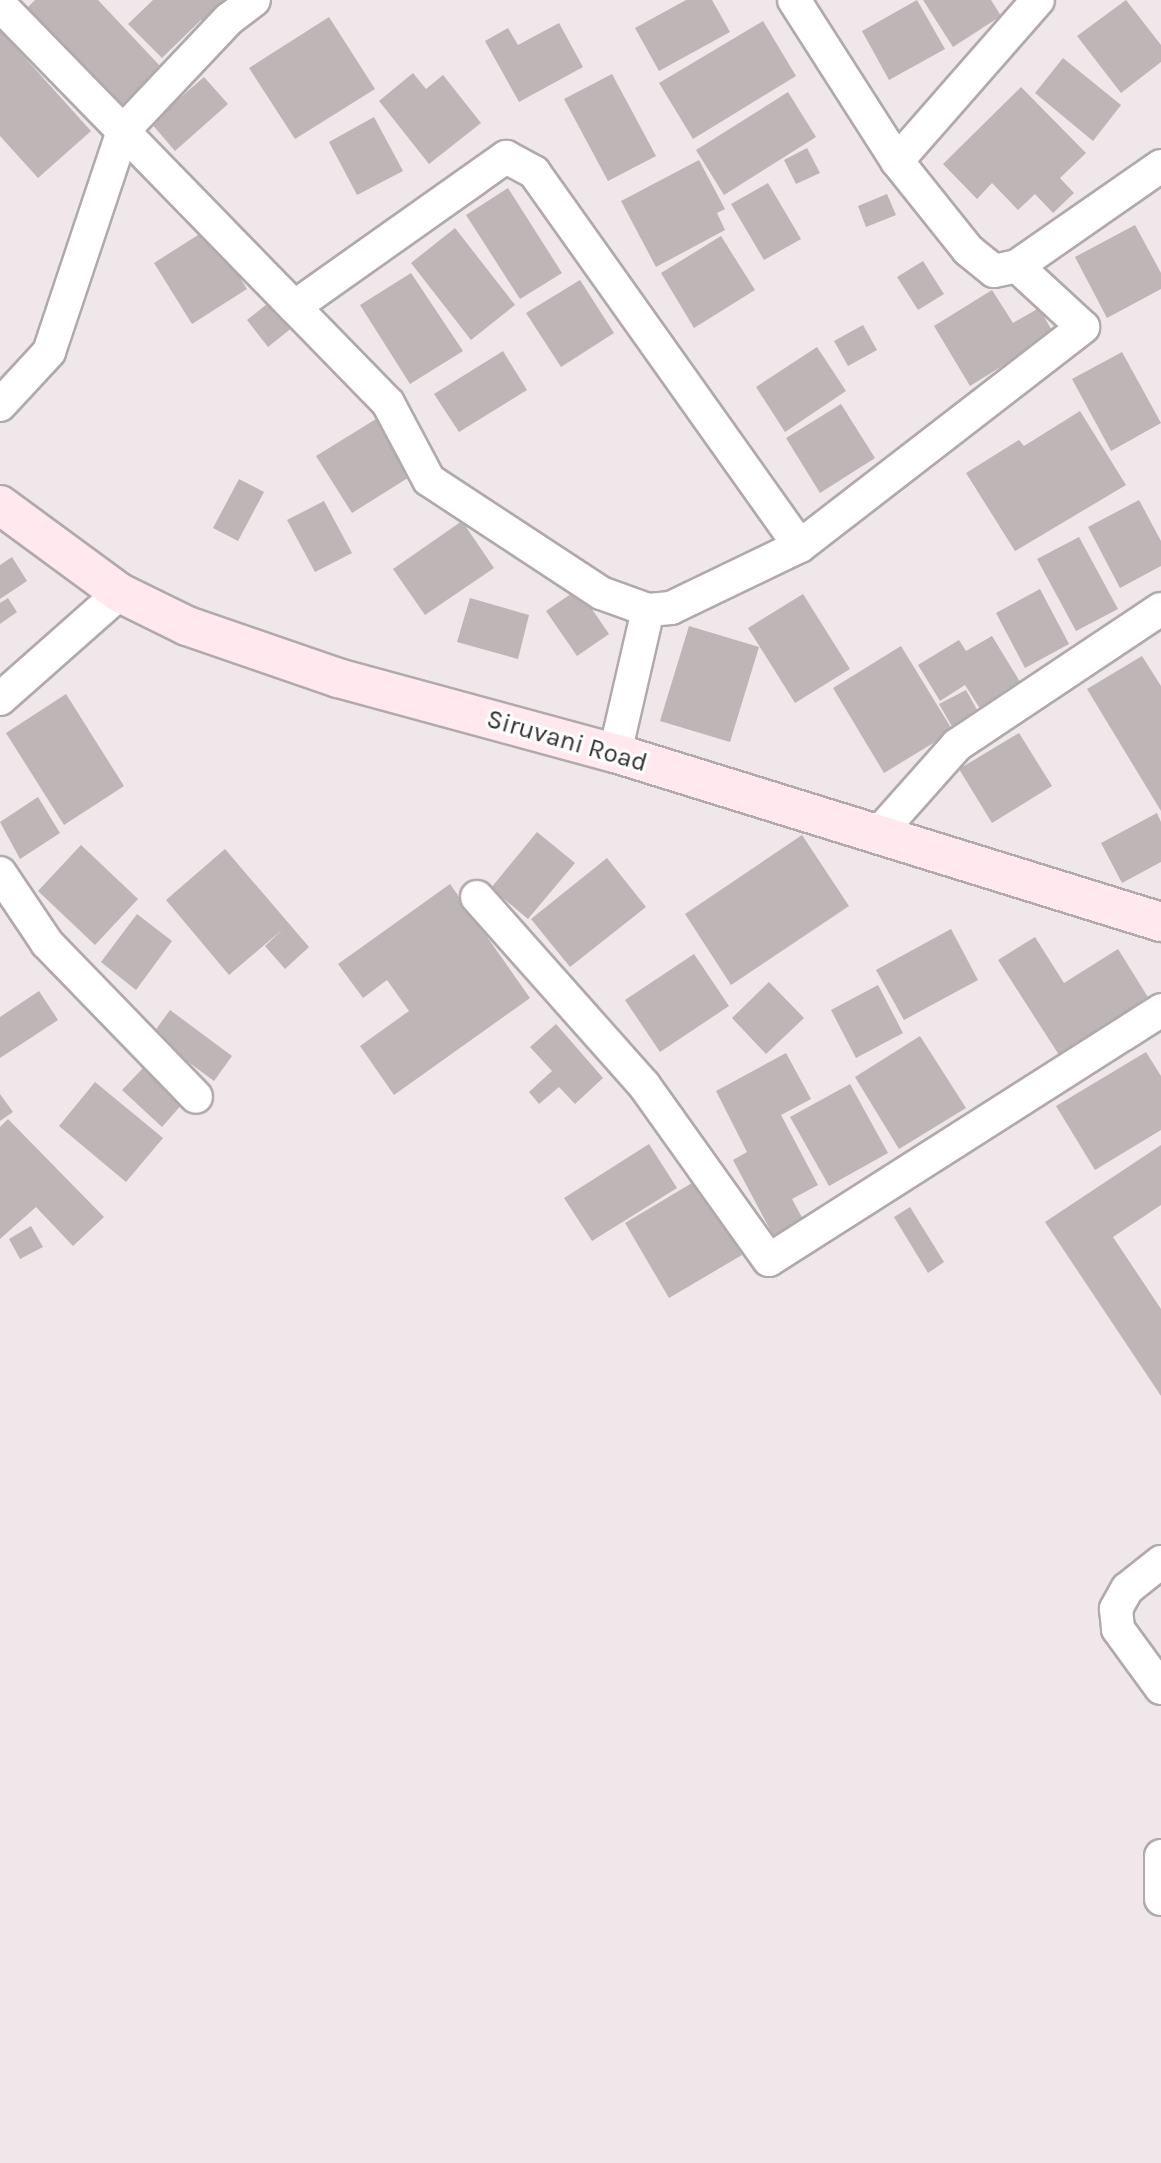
<!DOCTYPE html>
<style>
body{margin:0}
#map{position:relative;width:1161px;height:2163px;overflow:hidden;background:#efe7e9;font-family:Karla,sans-serif}
div>[style]{position:absolute}
.building>*{inset:0;background:#beb5b7}
.roads{filter:drop-shadow(2px 0 #b1a9ab) drop-shadow(-2px 0 #b1a9ab) drop-shadow(0 2px #b1a9ab) drop-shadow(0 -2px #b1a9ab)}
.street>*{height:32px;margin:-16px;padding:0 16px;transform-origin:16px;border-radius:16px;background:#fff}
.secondary>*{height:38px;margin:-19px;padding:0 19px;transform-origin:19px;border-radius:19px;background:#ffe9ef}
span{translate:-50% -50%;white-space:nowrap;text-align:center;line-height:1.15;-webkit-text-stroke:6px #fff;paint-order:stroke}
.street-label{font-size:26px;color:#343132}
</style>
<div id="map">
<div class="building">
<div style="clip-path:polygon(35px 0,98px 0,161px 67px,118px 109px,25px 10px)"></div>
<div style="clip-path:polygon(153px 0,239px 0,210px 29px,201px 20px,162px 58px,128px 24px)"></div>
<div style="clip-path:polygon(686px 0,712px 0,730px 32px,659px 71px,635px 28px)"></div>
<div style="clip-path:polygon(917px 0,945px 49px,889px 80px,862px 31px)"></div>
<div style="clip-path:polygon(923px 0,991px 0,1001px 16px,953px 47px)"></div>
<div style="clip-path:polygon(1126px 0,1161px 45px,1161px 62px,1121px 93px,1077px 36px)"></div>
<div style="clip-path:polygon(329px 17px,375px 89px,295px 139px,249px 68px)"></div>
<div style="clip-path:polygon(763px 21px,796px 76px,693px 139px,659px 83px)"></div>
<div style="clip-path:polygon(559px 23px,583px 67px,519px 102px,485px 41px,508px 28px,518px 45px)"></div>
<div style="clip-path:polygon(0 30px,91px 131px,38px 178px,0 136px)"></div>
<div style="clip-path:polygon(1063px 58px,1121px 105px,1093px 141px,1035px 93px)"></div>
<div style="clip-path:polygon(413px 73px,426px 89px,443px 75px,481px 123px,429px 164px,379px 101px)"></div>
<div style="clip-path:polygon(612px 74px,656px 156px,608px 181px,564px 99px)"></div>
<div style="clip-path:polygon(204px 77px,228px 104px,175px 151px,151px 123px)"></div>
<div style="clip-path:polygon(1021px 87px,1086px 153px,1060px 178px,1074px 193px,1053px 213px,1035px 194px,1018px 210px,992px 183px,977px 199px,943px 164px)"></div>
<div style="clip-path:polygon(788px 92px,816px 137px,724px 195px,696px 150px)"></div>
<div style="clip-path:polygon(374px 117px,403px 171px,357px 195px,329px 142px)"></div>
<div style="clip-path:polygon(807px 148px,820px 173px,796px 184px,784px 160px)"></div>
<div style="clip-path:polygon(699px 160px,725px 209px,717px 213px,725px 230px,656px 267px,621px 201px)"></div>
<div style="clip-path:polygon(768px 183px,801px 239px,764px 260px,731px 204px)"></div>
<div style="clip-path:polygon(508px 188px,562px 273px,520px 299px,466px 215px)"></div>
<div style="clip-path:polygon(887px 194px,896px 215px,866px 227px,858px 206px)"></div>
<div style="clip-path:polygon(1135px 225px,1161px 273px,1161px 289px,1107px 318px,1075px 257px)"></div>
<div style="clip-path:polygon(209px 228px,247px 289px,192px 324px,154px 263px)"></div>
<div style="clip-path:polygon(455px 228px,515px 305px,471px 340px,411px 263px)"></div>
<div style="clip-path:polygon(721px 236px,755px 290px,694px 328px,661px 273px)"></div>
<div style="clip-path:polygon(923px 261px,944px 294px,918px 310px,897px 277px)"></div>
<div style="clip-path:polygon(411px 273px,463px 351px,410px 384px,360px 305px)"></div>
<div style="clip-path:polygon(580px 280px,614px 333px,561px 367px,526px 313px)"></div>
<div style="clip-path:polygon(992px 290px,1013px 323px,1039px 308px,1054px 334px,970px 386px,934px 326px)"></div>
<div style="clip-path:polygon(272px 300px,293px 327px,268px 347px,247px 320px)"></div>
<div style="clip-path:polygon(863px 325px,877px 350px,848px 366px,834px 341px)"></div>
<div style="clip-path:polygon(817px 347px,846px 391px,785px 432px,756px 387px)"></div>
<div style="clip-path:polygon(503px 351px,527px 390px,459px 432px,434px 394px)"></div>
<div style="clip-path:polygon(1122px 352px,1161px 423px,1111px 451px,1072px 379px)"></div>
<div style="clip-path:polygon(841px 404px,875px 458px,820px 493px,786px 438px)"></div>
<div style="clip-path:polygon(1080px 411px,1126px 485px,1015px 551px,966px 473px,1019px 440px,1024px 446px)"></div>
<div style="clip-path:polygon(376px 419px,411px 476px,352px 513px,316px 456px)"></div>
<div style="clip-path:polygon(239px 479px,264px 492px,238px 541px,213px 528px)"></div>
<div style="clip-path:polygon(1139px 500px,1161px 541px,1161px 566px,1120px 588px,1088px 527px)"></div>
<div style="clip-path:polygon(324px 501px,352px 553px,315px 572px,287px 520px)"></div>
<div style="clip-path:polygon(462px 521px,494px 568px,425px 615px,393px 569px)"></div>
<div style="clip-path:polygon(1079px 537px,1118px 609px,1076px 631px,1037px 559px)"></div>
<div style="clip-path:polygon(12px 557px,27px 581px,0 599px,0 565px)"></div>
<div style="clip-path:polygon(578px 589px,609px 634px,577px 656px,546px 611px)"></div>
<div style="clip-path:polygon(1040px 589px,1069px 644px,1025px 668px,996px 613px)"></div>
<div style="clip-path:polygon(803px 594px,850px 669px,795px 703px,748px 628px)"></div>
<div style="clip-path:polygon(8px 598px,17px 612px,0 624px,0 603px)"></div>
<div style="clip-path:polygon(470px 598px,529px 615px,518px 659px,457px 642px)"></div>
<div style="clip-path:polygon(689px 626px,759px 647px,730px 742px,660px 721px)"></div>
<div style="clip-path:polygon(992px 636px,1025px 690px,984px 715px,965px 685px,940px 701px,918px 665px,959px 640px,966px 651px)"></div>
<div style="clip-path:polygon(901px 646px,953px 731px,884px 773px,833px 688px)"></div>
<div style="clip-path:polygon(1142px 656px,1161px 686px,1161px 811px,1087px 689px)"></div>
<div style="clip-path:polygon(966px 690px,980px 715px,954px 730px,939px 704px)"></div>
<div style="clip-path:polygon(66px 694px,124px 786px,64px 825px,6px 733px)"></div>
<div style="clip-path:polygon(1019px 733px,1052px 786px,992px 823px,959px 769px)"></div>
<div style="clip-path:polygon(38px 797px,60px 833px,20px 859px,0 822px)"></div>
<div style="clip-path:polygon(1157px 813px,1161px 822px,1161px 862px,1122px 883px,1101px 843px)"></div>
<div style="clip-path:polygon(537px 832px,575px 863px,528px 919px,491px 888px)"></div>
<div style="clip-path:polygon(802px 835px,849px 906px,731px 985px,685px 914px)"></div>
<div style="clip-path:polygon(81px 845px,138px 899px,95px 945px,38px 891px)"></div>
<div style="clip-path:polygon(225px 849px,309px 947px,285px 969px,265px 946px,283px 929px,229px 975px,166px 900px)"></div>
<div style="clip-path:polygon(607px 858px,646px 907px,570px 967px,531px 919px)"></div>
<div style="clip-path:polygon(450px 884px,530px 998px,394px 1095px,360px 1046px,409px 1011px,387px 980px,363px 998px,338px 964px)"></div>
<div style="clip-path:polygon(137px 914px,172px 941px,136px 990px,101px 962px)"></div>
<div style="clip-path:polygon(951px 929px,978px 980px,904px 1020px,876px 970px)"></div>
<div style="clip-path:polygon(1035px 937px,1064px 983px,1118px 949px,1151px 1002px,1059px 1055px,998px 960px)"></div>
<div style="clip-path:polygon(694px 954px,729px 1006px,660px 1052px,625px 1000px)"></div>
<div style="clip-path:polygon(769px 982px,804px 1018px,766px 1054px,732px 1018px)"></div>
<div style="clip-path:polygon(878px 985px,903px 1033px,856px 1058px,831px 1010px)"></div>
<div style="clip-path:polygon(39px 991px,58px 1020px,0 1058px,0 1017px)"></div>
<div style="clip-path:polygon(170px 1010px,232px 1056px,214px 1081px,152px 1035px)"></div>
<div style="clip-path:polygon(556px 1024px,603px 1078px,575px 1104px,559px 1087px,539px 1104px,529px 1092px,552px 1071px,530px 1047px)"></div>
<div style="clip-path:polygon(920px 1036px,966px 1108px,899px 1149px,855px 1077px)"></div>
<div style="clip-path:polygon(1146px 1052px,1161px 1076px,1161px 1130px,1095px 1170px,1056px 1106px)"></div>
<div style="clip-path:polygon(786px 1053px,811px 1099px,781px 1115px,818px 1185px,792px 1199px,804px 1221px,774px 1237px,733px 1160px,747px 1152px,716px 1091px)"></div>
<div style="clip-path:polygon(144px 1067px,184px 1102px,162px 1127px,122px 1090px)"></div>
<div style="clip-path:polygon(95px 1082px,163px 1138px,126px 1182px,59px 1126px)"></div>
<div style="clip-path:polygon(850px 1084px,888px 1153px,829px 1186px,790px 1117px)"></div>
<div style="clip-path:polygon(0 1094px,13px 1112px,0 1121px)"></div>
<div style="clip-path:polygon(8px 1119px,104px 1217px,73px 1246px,36px 1207px,0 1239px,0 1127px)"></div>
<div style="clip-path:polygon(649px 1144px,677px 1188px,592px 1241px,564px 1198px)"></div>
<div style="clip-path:polygon(1161px 1145px,1161px 1205px,1113px 1237px,1161px 1309px,1161px 1396px,1045px 1222px)"></div>
<div style="clip-path:polygon(697px 1180px,742px 1255px,669px 1298px,625px 1223px)"></div>
<div style="clip-path:polygon(910px 1207px,944px 1262px,928px 1273px,894px 1217px)"></div>
<div style="clip-path:polygon(31px 1226px,43px 1247px,20px 1259px,9px 1239px)"></div>
</div>
<div class="roads">
<div class="street">
<div style="left:794px;top:0;width:191px;rotate:57.4deg"></div>
<div style="left:897px;top:161px;width:114px;rotate:51.4deg"></div>
<div style="left:968px;top:250px;width:33px;rotate:39deg"></div>
<div style="left:994px;top:271px;width:24px;rotate:-12deg"></div>
<div style="left:1017px;top:266px;width:175px;rotate:-34.8deg"></div>
<div style="left:0;top:5px;width:556px;rotate:45.73deg"></div>
<div style="left:388px;top:403px;width:87px;rotate:62deg"></div>
<div style="left:429px;top:480px;width:206px;rotate:33.3deg"></div>
<div style="left:601px;top:593px;width:50px;rotate:19.9deg"></div>
<div style="left:648px;top:610px;width:147px;rotate:103deg"></div>
<div style="left:897px;top:161px;width:214px;rotate:-48.8deg"></div>
<div style="left:294px;top:307px;width:260px;rotate:-35.3deg"></div>
<div style="left:506px;top:157px;width:32px;rotate:28deg"></div>
<div style="left:534px;top:172px;width:459px;rotate:54.6deg"></div>
<div style="left:0;top:405px;width:72px;rotate:-47.2deg"></div>
<div style="left:49px;top:352px;width:233px;rotate:-71.5deg"></div>
<div style="left:123px;top:131px;width:154px;rotate:-46.6deg"></div>
<div style="left:229px;top:19px;width:31px;rotate:-37deg"></div>
<div style="left:648px;top:610px;width:23px;rotate:-5deg"></div>
<div style="left:671px;top:608px;width:143px;rotate:-25.7deg"></div>
<div style="left:800px;top:546px;width:358px;rotate:-37.7deg"></div>
<div style="left:1083px;top:327px;width:90px;rotate:-137.3deg"></div>
<div style="left:0;top:699px;width:160px;rotate:-41.5deg"></div>
<div style="left:878px;top:834px;width:119px;rotate:-48.4deg"></div>
<div style="left:957px;top:745px;width:245px;rotate:-33.7deg"></div>
<div style="left:0;top:873px;width:84px;rotate:56.1deg"></div>
<div style="left:47px;top:943px;width:214px;rotate:45.9deg"></div>
<div style="left:477px;top:897px;width:251px;rotate:48.4deg"></div>
<div style="left:644px;top:1085px;width:215px;rotate:54.5deg"></div>
<div style="left:769px;top:1260px;width:465px;rotate:-32.5deg"></div>
<div style="left:1161px;top:1562px;width:43px;rotate:141.5deg"></div>
<div style="left:1127px;top:1589px;width:23px;rotate:119deg"></div>
<div style="left:1116px;top:1609px;width:20px;rotate:84deg"></div>
<div style="left:1118px;top:1629px;width:73px;rotate:53.9deg"></div>
<div style="left:1161px;top:1856px;width:43px;rotate:90deg"></div>
</div>
<div class="secondary">
<div style="left:0;top:505px;width:149px;rotate:36.3deg"></div>
<div style="left:120px;top:593px;width:75px;rotate:26.2deg"></div>
<div style="left:187px;top:626px;width:160px;rotate:19deg"></div>
<div style="left:338px;top:678px;width:287px;rotate:15.2deg"></div>
<div style="left:615px;top:753px;width:572px;rotate:17.2deg"></div>
</div>
</div>
<div class="street-label">
<span style="left:567px;top:741px;rotate:16deg">Siruvani Road</span>
</div>
</div>
